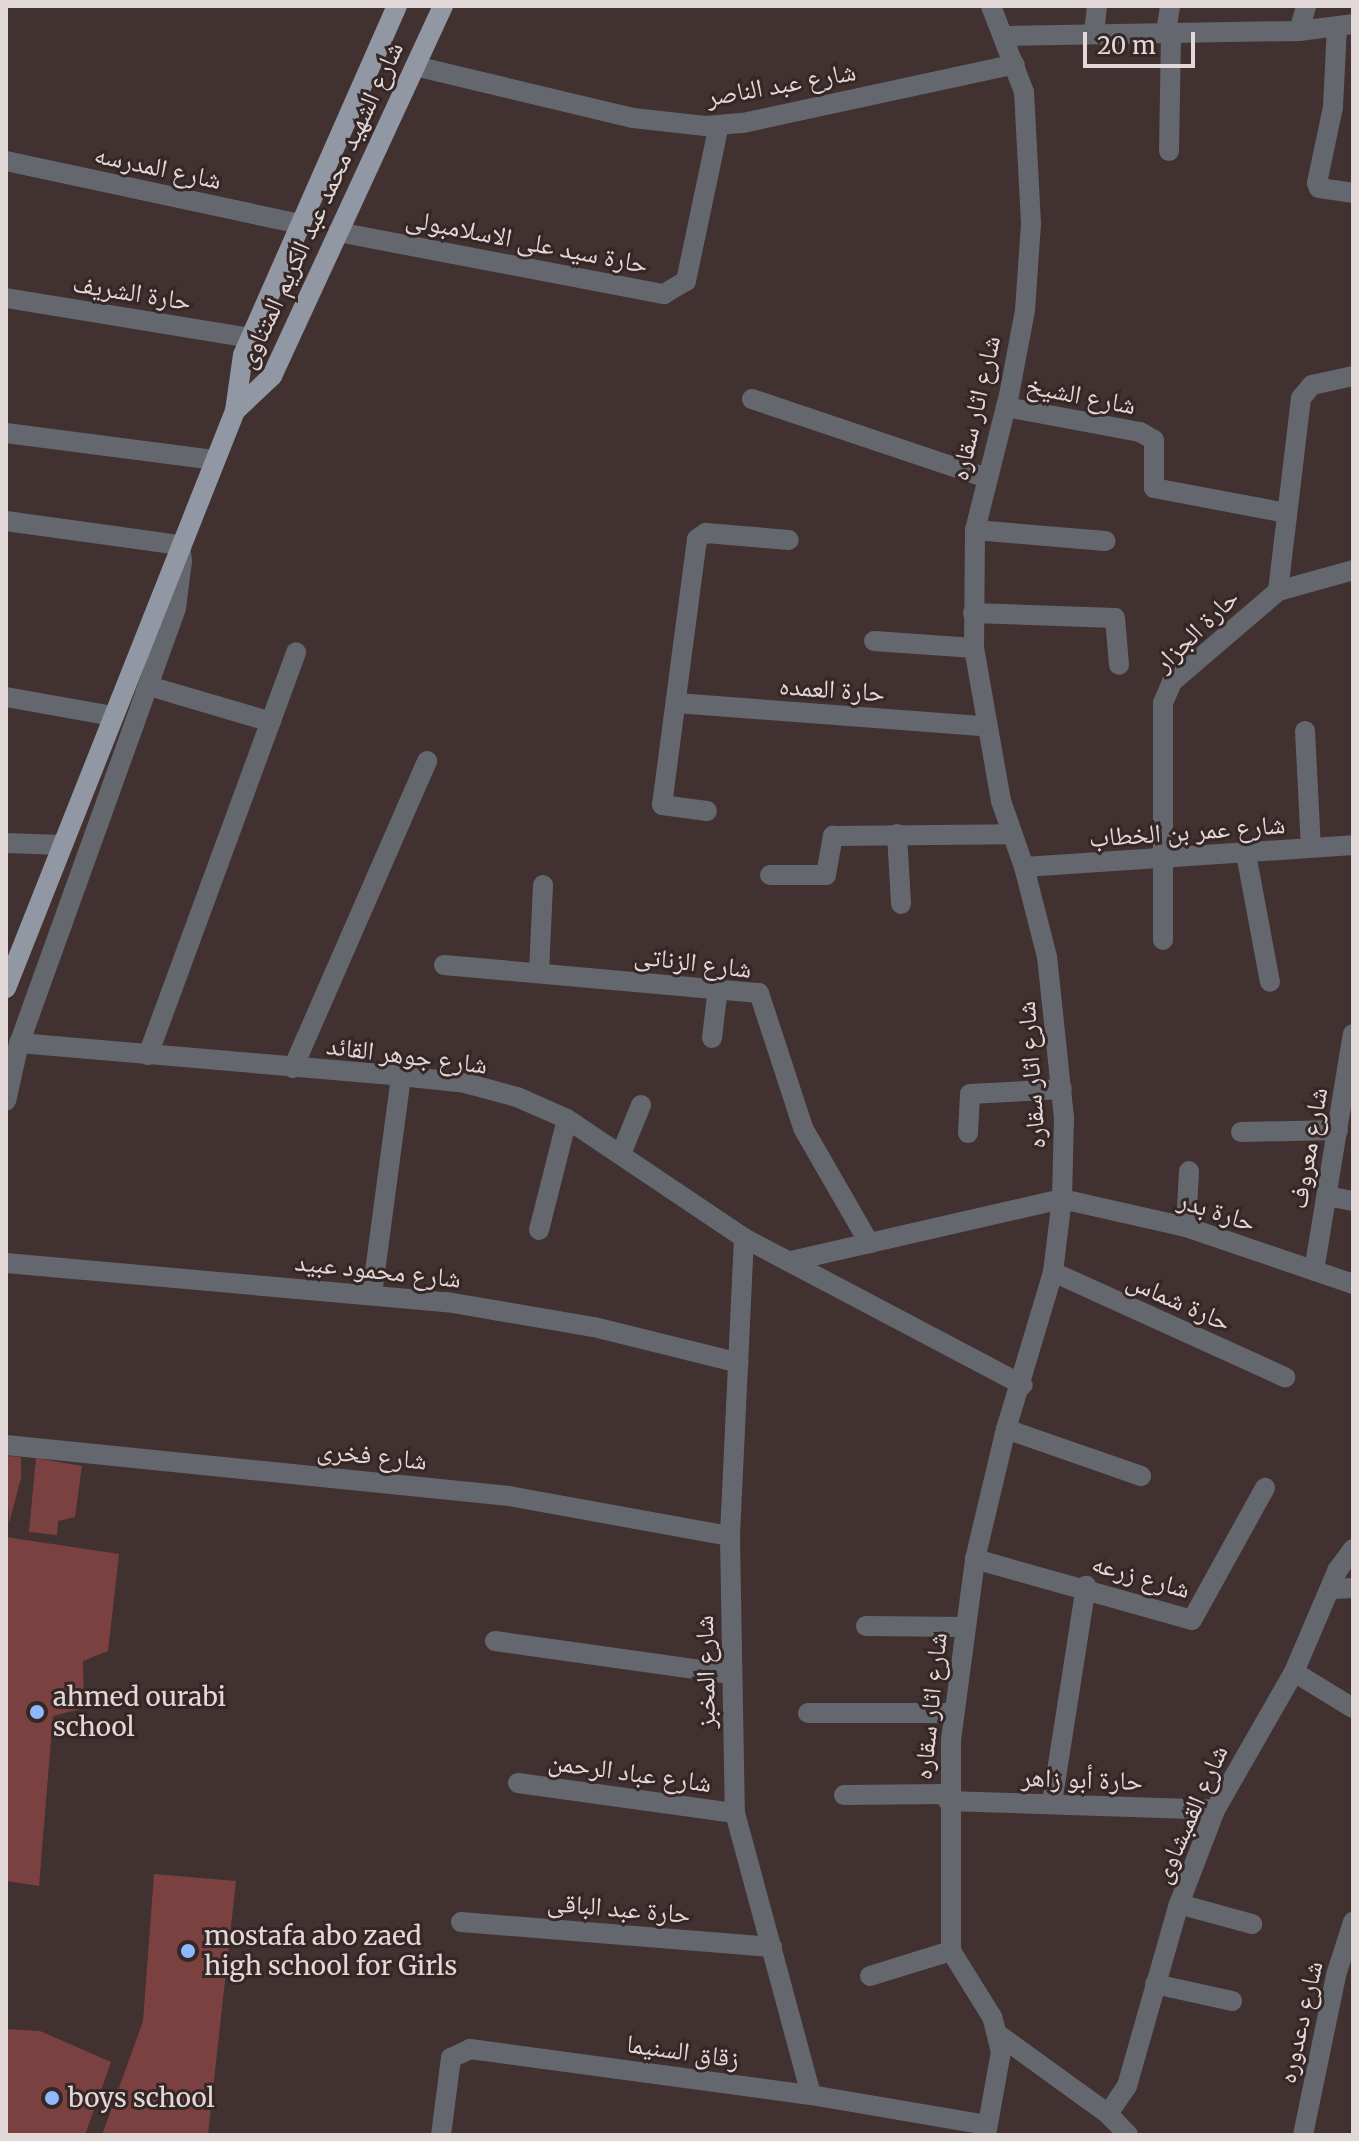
<!DOCTYPE html>
<meta charset="utf-8">
<style>
body{margin:0}
#map{position:relative;width:1359px;height:2141px;overflow:hidden;background:#413131;font-family:Merriweather,"Noto Naskh Arabic",serif}
div>[style]{position:absolute}
.building>*{inset:0;background:#7b4141}
.minor>*{height:20px;margin:-10px;padding:0 10px;transform-origin:10px;border-radius:10px;background:#64686e}
.major>*{height:20px;margin:-10px;padding:0 10px;transform-origin:10px;border-radius:10px;background:#9198a4}
.dots>*{width:22px;height:22px;translate:-50% -50%;box-sizing:border-box;border:4px solid #362727;border-radius:50%}
span{translate:-50% -50%;white-space:nowrap;text-align:center;line-height:1.15;-webkit-text-stroke:6px #362727;paint-order:stroke}
.street-label{font-size:26px;color:#e2d8d7}
.poi-label{font-size:26px;color:#e2d8d7}
.left{translate:0 -50%;text-align:left}
.frame{position:absolute;inset:0;border:8px solid #e2d8d7;pointer-events:none}
.scale{position:absolute;left:1083px;top:32px;width:112px;height:36px;box-sizing:border-box;border:4px solid #e2d8d7;border-top:0;padding-left:10px;font-size:24px;line-height:28px;white-space:nowrap;color:#e2d8d7;-webkit-text-stroke:6px #362727;paint-order:stroke}
</style>
<div id="map">
<div class="building">
<div style="clip-path:polygon(6px 1456px,21px 1457px,21px 1478px,9px 1524px)"></div>
<div style="clip-path:polygon(36px 1458px,82px 1466px,75px 1517px,58px 1521px,57px 1535px,29px 1532px)"></div>
<div style="clip-path:polygon(6px 1537px,119px 1554px,108px 1651px,83px 1661px,84px 1708px,53px 1716px,39px 1886px,6px 1881px)"></div>
<div style="clip-path:polygon(154px 1874px,236px 1881px,208px 2135px,102px 2135px,143px 2021px)"></div>
<div style="clip-path:polygon(6px 2029px,40px 2031px,111px 2062px,85px 2135px,6px 2135px)"></div>
</div>
<div class="minor">
<div style="left:1337px;top:27px;width:80px;rotate:92.9deg"></div>
<div style="left:1333px;top:107px;width:78px;rotate:101.9deg"></div>
<div style="left:1317px;top:183px;width:5px;rotate:68deg"></div>
<div style="left:1319px;top:188px;width:34px;rotate:8deg"></div>
<div style="left:1299px;top:31px;width:26px;rotate:-74deg"></div>
<div style="left:1166px;top:32px;width:26px;rotate:-81deg"></div>
<div style="left:1094px;top:34px;width:28px;rotate:-84deg"></div>
<div style="left:1006px;top:36px;width:293px;rotate:-1deg"></div>
<div style="left:1299px;top:31px;width:54px;rotate:-7.4deg"></div>
<div style="left:415px;top:66px;width:224px;rotate:13.4deg"></div>
<div style="left:633px;top:118px;width:73px;rotate:6.3deg"></div>
<div style="left:706px;top:126px;width:37px;rotate:-5deg"></div>
<div style="left:743px;top:123px;width:278px;rotate:-12.2deg"></div>
<div style="left:1169px;top:151px;width:119px;rotate:-89deg"></div>
<div style="left:6px;top:161px;width:301px;rotate:12.1deg"></div>
<div style="left:338px;top:232px;width:332px;rotate:10.8deg"></div>
<div style="left:664px;top:294px;width:26px;rotate:-31deg"></div>
<div style="left:686px;top:281px;width:159px;rotate:-78.1deg"></div>
<div style="left:6px;top:298px;width:247px;rotate:9.3deg"></div>
<div style="left:752px;top:399px;width:245px;rotate:18.6deg"></div>
<div style="left:1006px;top:407px;width:136px;rotate:10.6deg"></div>
<div style="left:1140px;top:432px;width:16px;rotate:30deg"></div>
<div style="left:1154px;top:440px;width:48px;rotate:90deg"></div>
<div style="left:1154px;top:488px;width:134px;rotate:10.7deg"></div>
<div style="left:6px;top:433px;width:211px;rotate:7.4deg"></div>
<div style="left:6px;top:521px;width:176px;rotate:7.9deg"></div>
<div style="left:180px;top:545px;width:16px;rotate:83deg"></div>
<div style="left:182px;top:561px;width:47px;rotate:97.3deg"></div>
<div style="left:176px;top:608px;width:462px;rotate:109.8deg"></div>
<div style="left:19px;top:1043px;width:59px;rotate:102.6deg"></div>
<div style="left:975px;top:530px;width:131px;rotate:4.8deg"></div>
<div style="left:1278px;top:591px;width:194px;rotate:-83.2deg"></div>
<div style="left:1301px;top:398px;width:17px;rotate:-50deg"></div>
<div style="left:1312px;top:385px;width:42px;rotate:-12.4deg"></div>
<div style="left:973px;top:613px;width:142px;rotate:2deg"></div>
<div style="left:1115px;top:618px;width:47px;rotate:85.1deg"></div>
<div style="left:874px;top:641px;width:100px;rotate:4deg"></div>
<div style="left:149px;top:686px;width:127px;rotate:16.4deg"></div>
<div style="left:6px;top:697px;width:109px;rotate:10.1deg"></div>
<div style="left:676px;top:703px;width:309px;rotate:4.3deg"></div>
<div style="left:1305px;top:731px;width:117px;rotate:87.1deg"></div>
<div style="left:707px;top:811px;width:45px;rotate:-172.4deg"></div>
<div style="left:662px;top:805px;width:268px;rotate:-82.5deg"></div>
<div style="left:697px;top:539px;width:11px;rotate:-34deg"></div>
<div style="left:706px;top:533px;width:83px;rotate:4.8deg"></div>
<div style="left:897px;top:834px;width:70px;rotate:86.7deg"></div>
<div style="left:6px;top:843px;width:56px;rotate:2deg"></div>
<div style="left:1246px;top:854px;width:130px;rotate:79.4deg"></div>
<div style="left:1024px;top:867px;width:330px;rotate:-3.8deg"></div>
<div style="left:770px;top:875px;width:56px"></div>
<div style="left:826px;top:875px;width:40px;rotate:-80deg"></div>
<div style="left:833px;top:836px;width:179px;rotate:-0.6deg"></div>
<div style="left:1163px;top:940px;width:237px;rotate:-90deg"></div>
<div style="left:1163px;top:703px;width:23px;rotate:-67deg"></div>
<div style="left:1172px;top:682px;width:140px;rotate:-40.6deg"></div>
<div style="left:1278px;top:591px;width:78px;rotate:-15.6deg"></div>
<div style="left:444px;top:965px;width:316px;rotate:5.1deg"></div>
<div style="left:759px;top:993px;width:142px;rotate:71.9deg"></div>
<div style="left:803px;top:1128px;width:133px;rotate:60.1deg"></div>
<div style="left:539px;top:973px;width:88px;rotate:-87.4deg"></div>
<div style="left:712px;top:1038px;width:50px;rotate:-83.2deg"></div>
<div style="left:19px;top:1043px;width:383px;rotate:4.9deg"></div>
<div style="left:401px;top:1076px;width:64px;rotate:6.2deg"></div>
<div style="left:465px;top:1083px;width:54px;rotate:15.1deg"></div>
<div style="left:517px;top:1097px;width:55px;rotate:23.7deg"></div>
<div style="left:567px;top:1119px;width:213px;rotate:33.9deg"></div>
<div style="left:744px;top:1238px;width:315px;rotate:27.8deg"></div>
<div style="left:148px;top:1055px;width:429px;rotate:-69.8deg"></div>
<div style="left:293px;top:1068px;width:335px;rotate:-66.4deg"></div>
<div style="left:1241px;top:1132px;width:97px;rotate:-1.2deg"></div>
<div style="left:968px;top:1133px;width:39px;rotate:-87deg"></div>
<div style="left:970px;top:1094px;width:92px;rotate:-3.1deg"></div>
<div style="left:621px;top:1154px;width:53px;rotate:-67.8deg"></div>
<div style="left:1327px;top:1196px;width:26px;rotate:11deg"></div>
<div style="left:1186px;top:1227px;width:56px;rotate:-86.9deg"></div>
<div style="left:539px;top:1230px;width:114px;rotate:-75.8deg"></div>
<div style="left:744px;top:1238px;width:298px;rotate:92.7deg"></div>
<div style="left:730px;top:1536px;width:277px;rotate:89deg"></div>
<div style="left:735px;top:1813px;width:292px;rotate:74.9deg"></div>
<div style="left:791px;top:1261px;width:278px;rotate:-12.9deg"></div>
<div style="left:1062px;top:1199px;width:127px;rotate:12.7deg"></div>
<div style="left:1186px;top:1227px;width:176px;rotate:18.8deg"></div>
<div style="left:6px;top:1263px;width:443px;rotate:5.1deg"></div>
<div style="left:447px;top:1302px;width:149px;rotate:9.7deg"></div>
<div style="left:594px;top:1327px;width:149px;rotate:13.9deg"></div>
<div style="left:1314px;top:1271px;width:240px;rotate:-80.7deg"></div>
<div style="left:1053px;top:1272px;width:255px;rotate:24.4deg"></div>
<div style="left:372px;top:1294px;width:220px;rotate:-82.4deg"></div>
<div style="left:1006px;top:1429px;width:143px;rotate:19.2deg"></div>
<div style="left:6px;top:1445px;width:506px;rotate:5.79deg"></div>
<div style="left:509px;top:1496px;width:225px;rotate:10.3deg"></div>
<div style="left:975px;top:1559px;width:225px;rotate:15.7deg"></div>
<div style="left:1192px;top:1620px;width:151px;rotate:-61.1deg"></div>
<div style="left:1333px;top:1589px;width:20px;rotate:-3deg"></div>
<div style="left:866px;top:1626px;width:98px;rotate:0.6deg"></div>
<div style="left:495px;top:1641px;width:236px;rotate:8deg"></div>
<div style="left:1294px;top:1672px;width:69px;rotate:31.4deg"></div>
<div style="left:808px;top:1713px;width:146px"></div>
<div style="left:518px;top:1783px;width:219px;rotate:7.9deg"></div>
<div style="left:844px;top:1795px;width:104px;rotate:-0.6deg"></div>
<div style="left:948px;top:1801px;width:267px;rotate:1.9deg"></div>
<div style="left:1052px;top:1803px;width:220px;rotate:-81.1deg"></div>
<div style="left:1179px;top:1904px;width:76px;rotate:15.3deg"></div>
<div style="left:461px;top:1922px;width:312px;rotate:4.6deg"></div>
<div style="left:870px;top:1976px;width:85px;rotate:-17.2deg"></div>
<div style="left:1155px;top:1984px;width:79px;rotate:12.4deg"></div>
<div style="left:999px;top:2035px;width:135px;rotate:35.9deg"></div>
<div style="left:1108px;top:2114px;width:29px;rotate:46deg"></div>
<div style="left:1108px;top:2114px;width:34px;rotate:-56deg"></div>
<div style="left:1127px;top:2086px;width:189px;rotate:-74.1deg"></div>
<div style="left:1179px;top:1904px;width:101px;rotate:-69deg"></div>
<div style="left:1215px;top:1810px;width:159px;rotate:-60.2deg"></div>
<div style="left:1294px;top:1672px;width:110px;rotate:-66.9deg"></div>
<div style="left:1337px;top:1571px;width:27px;rotate:-54deg"></div>
<div style="left:441px;top:2135px;width:78px;rotate:-82.6deg"></div>
<div style="left:451px;top:2058px;width:21px;rotate:-25deg"></div>
<div style="left:470px;top:2049px;width:344px;rotate:7.7deg"></div>
<div style="left:811px;top:2095px;width:179px;rotate:9.7deg"></div>
<div style="left:986px;top:2135px;width:84px;rotate:-79.8deg"></div>
<div style="left:1001px;top:2052px;width:36px;rotate:-104deg"></div>
<div style="left:992px;top:2017px;width:78px;rotate:-121.8deg"></div>
<div style="left:951px;top:1951px;width:211px;rotate:-90deg"></div>
<div style="left:951px;top:1740px;width:183px;rotate:-82.4deg"></div>
<div style="left:975px;top:1559px;width:134px;rotate:-76.6deg"></div>
<div style="left:1006px;top:1429px;width:164px;rotate:-73.3deg"></div>
<div style="left:1053px;top:1272px;width:74px;rotate:-83deg"></div>
<div style="left:1062px;top:1199px;width:81px;rotate:-88.6deg"></div>
<div style="left:1064px;top:1118px;width:162px;rotate:-96deg"></div>
<div style="left:1047px;top:957px;width:93px;rotate:-104.3deg"></div>
<div style="left:1024px;top:867px;width:70px;rotate:-109.2deg"></div>
<div style="left:1001px;top:801px;width:155px;rotate:-100deg"></div>
<div style="left:974px;top:648px;width:118px;rotate:-89.5deg"></div>
<div style="left:975px;top:530px;width:139px;rotate:-75.9deg"></div>
<div style="left:1009px;top:395px;width:86px;rotate:-79.3deg"></div>
<div style="left:1025px;top:310px;width:86px;rotate:-86deg"></div>
<div style="left:1031px;top:224px;width:132px;rotate:-93deg"></div>
<div style="left:1024px;top:92px;width:92px;rotate:-111deg"></div>
<div style="left:1303px;top:2135px;width:163px;rotate:-78.3deg"></div>
<div style="left:1336px;top:1975px;width:56px;rotate:-72.2deg"></div>
</div>
<div class="major">
<div style="left:235px;top:411px;width:51px;rotate:-43.4deg"></div>
<div style="left:272px;top:376px;width:408px;rotate:-65.2deg"></div>
<div style="left:6px;top:988px;width:621px;rotate:-68.35deg"></div>
<div style="left:235px;top:411px;width:57px;rotate:-81.9deg"></div>
<div style="left:243px;top:355px;width:381px;rotate:-66.2deg"></div>
</div>
<div class="dots">
<div style="left:37px;top:1712px;background:#8fb8fd"></div>
<div style="left:188px;top:1951px;background:#8fb8fd"></div>
<div style="left:52px;top:2098px;background:#8fb8fd"></div>
</div>
<div class="street-label">
<span style="left:781px;top:84px;rotate:-10deg">شارع عبد الناصر</span>
<span style="left:158px;top:167px;rotate:12deg">شارع المدرسه</span>
<span style="left:320px;top:205px;rotate:-65deg">شارع الشهيد محمد عبد الكريم المتناوى</span>
<span style="left:527px;top:241px;rotate:11deg">حارة سيد على الاسلامبولى</span>
<span style="left:132px;top:292px;rotate:9deg">حارة الشريف</span>
<span style="left:1081px;top:395px;rotate:11deg">شارع الشيخ</span>
<span style="left:975px;top:408px;rotate:-77deg">شارع اثار سقاره</span>
<span style="left:1196px;top:630px;rotate:-44deg">حارة الجزار</span>
<span style="left:832px;top:689px;rotate:4deg">حارة العمده</span>
<span style="left:1187px;top:831px;rotate:-4deg">شارع عمر بن الخطاب</span>
<span style="left:693px;top:962px;rotate:7deg">شارع الزناتى</span>
<span style="left:407px;top:1055px;rotate:7deg">شارع جوهر القائد</span>
<span style="left:1031px;top:1075px;rotate:-94deg">شارع اثار سقاره</span>
<span style="left:1308px;top:1148px;rotate:-80deg">شارع معروف</span>
<span style="left:1217px;top:1211px;rotate:18deg">حارة بدر</span>
<span style="left:378px;top:1270px;rotate:6deg">شارع محمود عبيد</span>
<span style="left:1179px;top:1301px;rotate:24deg">حارة شماس</span>
<span style="left:372px;top:1455px;rotate:6deg">شارع فخرى</span>
<span style="left:1141px;top:1576px;rotate:16deg">شارع زرعه</span>
<span style="left:705px;top:1672px;rotate:-91deg">شارع المخبز</span>
<span style="left:930px;top:1706px;rotate:-84deg">شارع اثار سقاره</span>
<span style="left:630px;top:1772px;rotate:8deg">شارع عباد الرحمن</span>
<span style="left:1082px;top:1779px;rotate:2deg">حارة أبو زاهر</span>
<span style="left:1190px;top:1814px;rotate:-66deg">شارع القمبشاوى</span>
<span style="left:619px;top:1908px;rotate:5deg">حارة عبد الباقى</span>
<span style="left:1300px;top:2022px;rotate:-77deg">شارع دعدوره</span>
<span style="left:683px;top:2051px;rotate:8deg">زقاق السنيما</span>
</div>
<div class="poi-label">
<span class="left" style="left:53px;top:1712px">ahmed ourabi<br>school</span>
<span class="left" style="left:204px;top:1951px">mostafa abo zaed<br>high school for Girls</span>
<span class="left" style="left:68px;top:2098px">boys school</span>
</div>
<div class="frame"></div>
<div class="scale">20 m</div>
</div>
